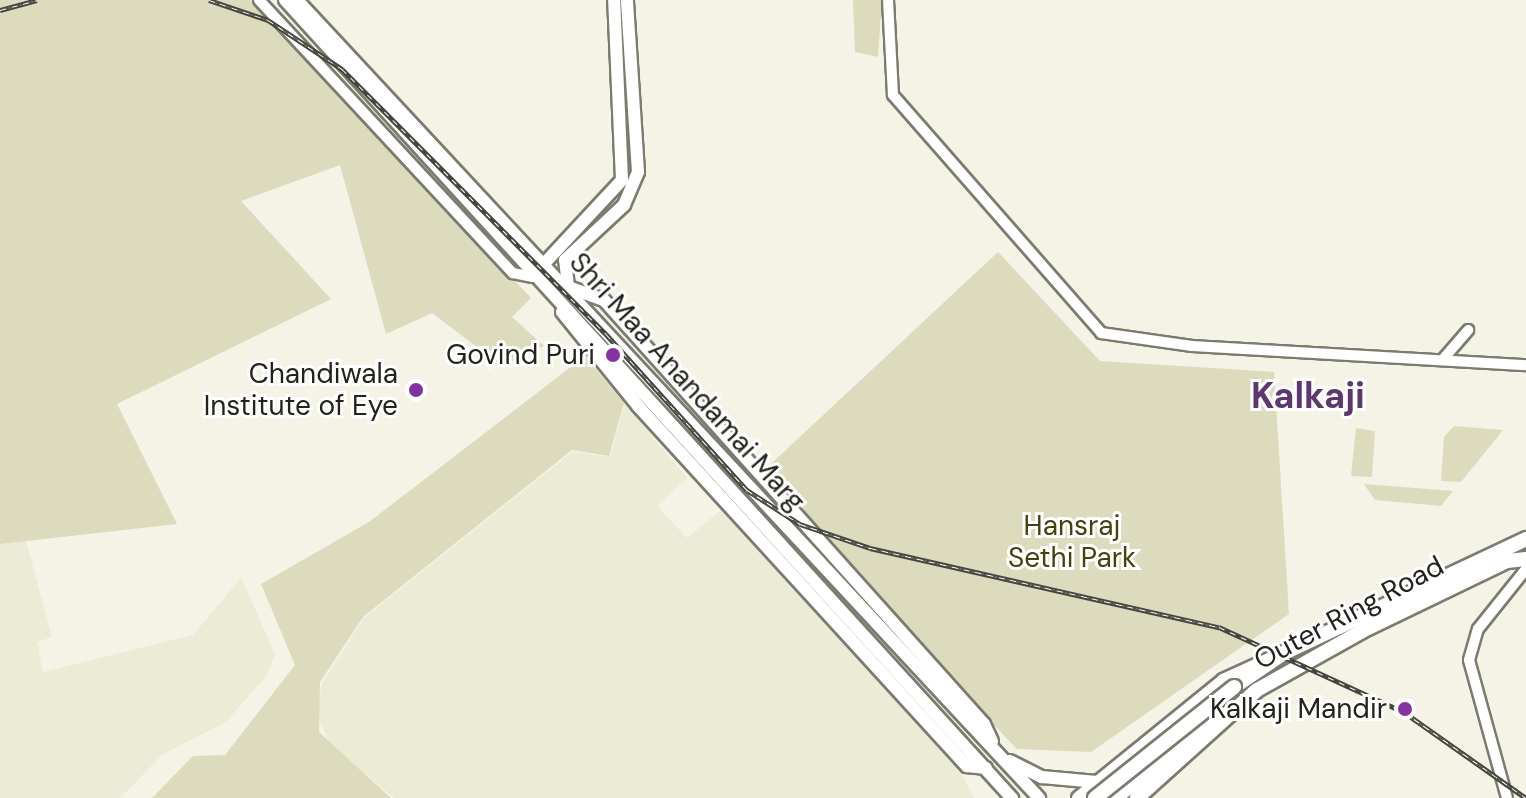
<!DOCTYPE html>
<style>
body{margin:0}
#map{position:relative;width:1526px;height:798px;overflow:hidden;background:#f4f3e6;font-family:"DM Sans",sans-serif}
div>[style]{position:absolute}
.built>*{inset:0;background:#ecebd6}
.green>*{inset:0;background:#dcdbbd}
.roads{filter:drop-shadow(2px 0 #7b7b6f) drop-shadow(-2px 0 #7b7b6f) drop-shadow(0 2px #7b7b6f) drop-shadow(0 -2px #7b7b6f)}
.tertiary>*{height:10px;margin:-5px;padding:0 5px;transform-origin:5px;border-radius:5px;background:#fff}
.secondary>*{height:12px;margin:-6px;padding:0 6px;transform-origin:6px;border-radius:6px;background:#fff}
.primary>*{height:14px;margin:-7px;padding:0 7px;transform-origin:7px;border-radius:7px;background:#fff}
.rail>*{height:5px;margin-top:-2.5px;transform-origin:0;background:repeating-linear-gradient(90deg,#fff 0 6px,#464640 0 12px);box-sizing:border-box;border-block:2px solid #464640}
.bridges{filter:drop-shadow(2px 0 #7b7b6f) drop-shadow(-2px 0 #7b7b6f) drop-shadow(0 2px #7b7b6f) drop-shadow(0 -2px #7b7b6f)}
.primary-bridge>*{height:14px;margin:-7px;padding:0 7px;transform-origin:7px;border-radius:7px;background:#fff}
.dots>*{width:22px;height:22px;translate:-50% -50%;box-sizing:border-box;border:4px solid #fff;border-radius:50%}
span{translate:-50% -50%;white-space:nowrap;text-align:center;line-height:1.15;-webkit-text-stroke:6px #fff;paint-order:stroke}
.poi-label{font-size:28px;color:#23231e}
.right{translate:-100% -50%;text-align:right}
.street-label{font-size:28px;color:#23231e}
.park-label{font-size:28px;color:#45410c}
.district-label{font-size:36px;color:#5e376e;font-weight:700}
</style>
<div id="map">
<div class="built">
<div style="clip-path:polygon(625px 404px,687px 478px,657px 506px,687px 538px,721px 510px,962px 774px,974px 798px,394px 798px,330px 744px,317px 715px,322px 683px,364px 618px,572px 452px,610px 457px)"></div>
<div style="clip-path:polygon(26px 541px,52px 637px,37px 642px,43px 672px,193px 635px,241px 578px,275px 654px,267px 675px,226px 722px,163px 754px,120px 798px,0 798px,0 544px)"></div>
</div>
<div class="green">
<div style="clip-path:polygon(0 0,251px 0,531px 298px,512px 317px,544px 346px,502px 366px,432px 313px,386px 334px,340px 165px,241px 201px,331px 299px,117px 404px,177px 524px,0 544px)"></div>
<div style="clip-path:polygon(853px 0,882px 0,878px 57px,855px 52px)"></div>
<div style="clip-path:polygon(998px 252px,1100px 361px,1274px 372px,1289px 614px,1091px 752px,1017px 749px,757px 477px)"></div>
<div style="clip-path:polygon(585px 356px,624px 403px,609px 456px,572px 450px,363px 617px,320px 682px,319px 732px,391px 798px,152px 798px,193px 756px,225px 755px,295px 665px,261px 584px,369px 522px)"></div>
<div style="clip-path:polygon(1454px 426px,1503px 430px,1461px 482px,1441px 481px,1444px 437px)"></div>
<div style="clip-path:polygon(1356px 428px,1375px 431px,1372px 477px,1351px 476px)"></div>
<div style="clip-path:polygon(1364px 484px,1453px 491px,1441px 506px,1375px 500px)"></div>
</div>
<div class="roads">
<div class="tertiary">
<div style="left:259px;top:0;width:373px;rotate:47.1deg"></div>
<div style="left:513px;top:273px;width:19px;rotate:12deg"></div>
<div style="left:888px;top:0;width:95px;rotate:87deg"></div>
<div style="left:893px;top:95px;width:316px;rotate:48.8deg"></div>
<div style="left:1101px;top:333px;width:92px;rotate:8.1deg"></div>
<div style="left:1192px;top:346px;width:335px;rotate:3.3deg"></div>
<div style="left:1444px;top:358px;width:37px;rotate:-49deg"></div>
<div style="left:1507px;top:798px;width:143px;rotate:-105.4deg"></div>
<div style="left:1469px;top:660px;width:32px;rotate:-74deg"></div>
<div style="left:1478px;top:629px;width:77px;rotate:-51.3deg"></div>
</div>
<div class="secondary">
<div style="left:285px;top:0;width:1080px;rotate:47.67deg"></div>
<div style="left:297px;top:0;width:1090px;rotate:47.08deg"></div>
<div style="left:542px;top:266px;width:117px;rotate:-47.1deg"></div>
<div style="left:622px;top:180px;width:180px;rotate:-92.5deg"></div>
<div style="left:568px;top:287px;width:38px;rotate:20deg"></div>
<div style="left:604px;top:300px;width:569px;rotate:48.13deg"></div>
<div style="left:984px;top:724px;width:19px;rotate:65deg"></div>
<div style="left:568px;top:287px;width:27px;rotate:-96deg"></div>
<div style="left:565px;top:260px;width:81px;rotate:-43deg"></div>
<div style="left:624px;top:205px;width:36px;rotate:-67deg"></div>
<div style="left:638px;top:172px;width:172px;rotate:-93.7deg"></div>
<div style="left:562px;top:312px;width:121px;rotate:51deg"></div>
<div style="left:638px;top:406px;width:488px;rotate:47.6deg"></div>
<div style="left:967px;top:766px;width:19px;rotate:6deg"></div>
<div style="left:1010px;top:761px;width:36px;rotate:27deg"></div>
<div style="left:1042px;top:777px;width:55px;rotate:5.2deg"></div>
<div style="left:1078px;top:798px;width:187px;rotate:-39.1deg"></div>
<div style="left:1223px;top:680px;width:65px;rotate:-24.6deg"></div>
<div style="left:1117px;top:798px;width:141px;rotate:-39.2deg"></div>
</div>
<div class="primary">
<div style="left:1234px;top:687px;width:60px;rotate:-34.2deg"></div>
<div style="left:1284px;top:653px;width:268px;rotate:-25.2deg"></div>
<div style="left:1137px;top:798px;width:161px;rotate:-42deg"></div>
<div style="left:1257px;top:690px;width:120px;rotate:-29.3deg"></div>
<div style="left:1362px;top:631px;width:161px;rotate:-25.8deg"></div>
<div style="left:1507px;top:561px;width:19px;rotate:-6deg"></div>
</div>
</div>
<div class="rail">
<div style="left:209px;top:0;width:62px;rotate:18.7deg"></div>
<div style="left:268px;top:20px;width:89px;rotate:33.5deg"></div>
<div style="left:342px;top:69px;width:374px;rotate:45.1deg"></div>
<div style="left:606px;top:334px;width:210px;rotate:47.9deg"></div>
<div style="left:747px;top:490px;width:63px;rotate:32.7deg"></div>
<div style="left:800px;top:524px;width:74px;rotate:18.9deg"></div>
<div style="left:870px;top:548px;width:358px;rotate:12.8deg"></div>
<div style="left:1219px;top:627px;width:204px;rotate:24.7deg"></div>
<div style="left:1404px;top:712px;width:149px;rotate:35.2deg"></div>
<div style="left:0;top:10px;width:38px;rotate:-15deg"></div>
</div>
<div class="bridges">
<div class="primary-bridge">
<div style="left:1095px;top:798px;width:178px;rotate:-38.6deg"></div>
</div>
</div>
<div class="dots">
<div style="left:613px;top:355px;background:#8433a2"></div>
<div style="left:416px;top:390px;background:#8433a2"></div>
<div style="left:1405px;top:709px;background:#8433a2"></div>
</div>
<div class="poi-label">
<span class="right" style="left:595px;top:355px">Govind Puri</span>
<span class="right" style="left:398px;top:390px">Chandiwala<br>Institute of Eye</span>
<span class="right" style="left:1387px;top:709px">Kalkaji Mandir</span>
</div>
<div class="street-label">
<span style="left:687px;top:382px;rotate:48deg">Shri Maa Anandamai Marg</span>
<span style="left:1349px;top:613px;rotate:-28deg">Outer Ring Road</span>
</div>
<div class="park-label">
<span style="left:1072px;top:542px">Hansraj<br>Sethi Park</span>
</div>
<div class="district-label">
<span style="left:1308px;top:396px">Kalkaji</span>
</div>
</div>
